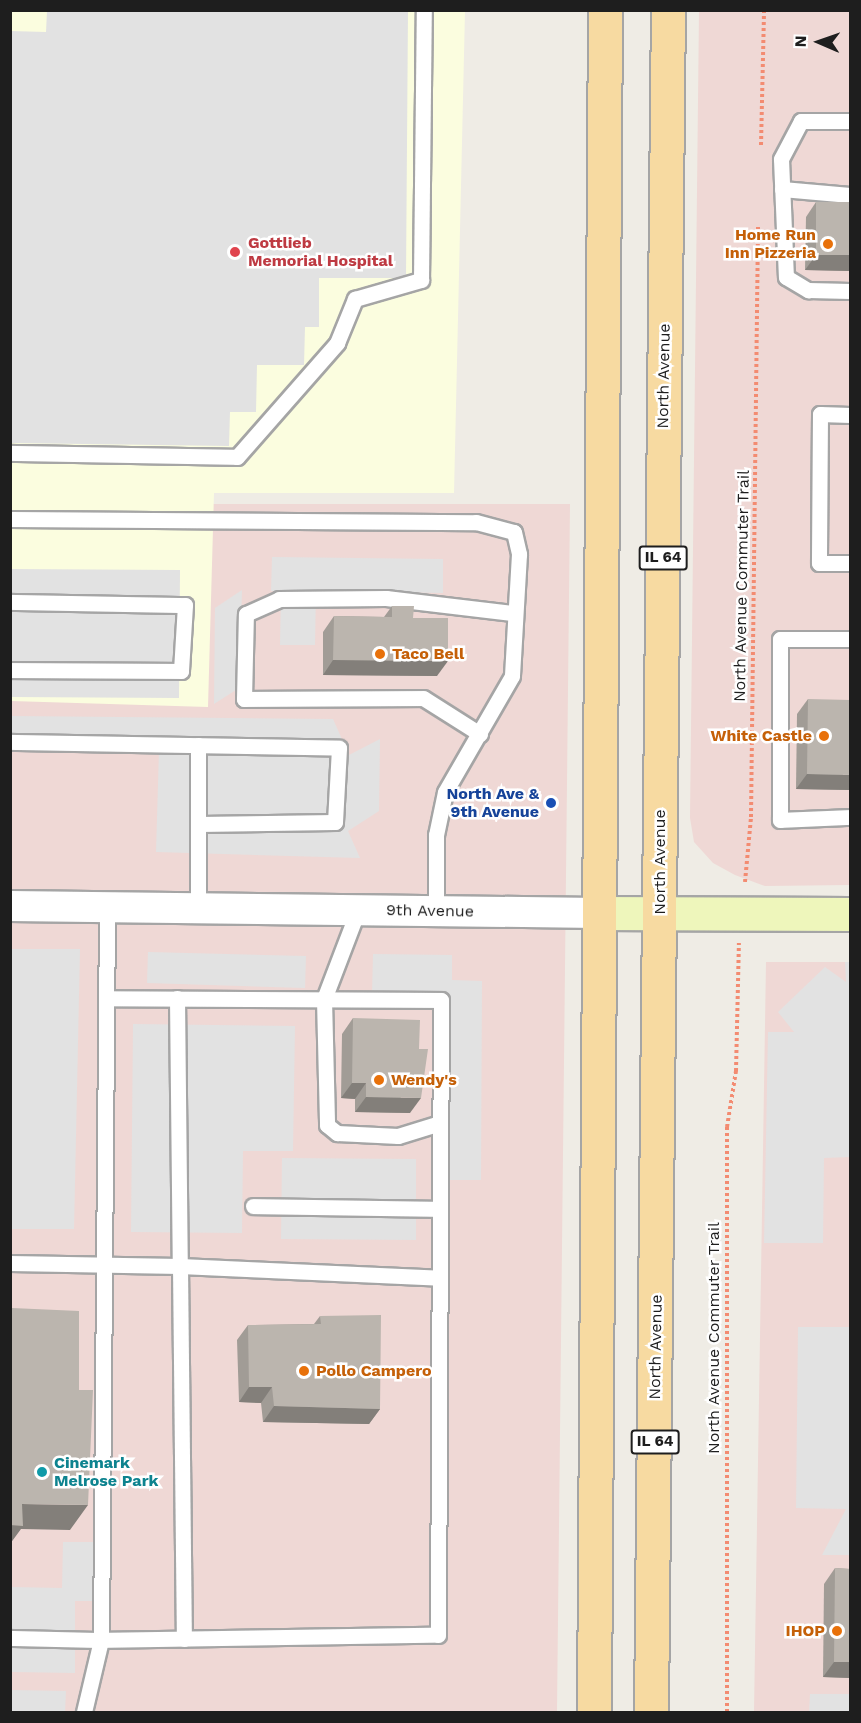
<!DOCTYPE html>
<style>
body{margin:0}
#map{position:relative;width:861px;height:1723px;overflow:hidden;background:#efece5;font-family:"Work Sans",sans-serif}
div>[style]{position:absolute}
.commercial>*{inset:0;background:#efd8d5}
.education>*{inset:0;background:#fbfddf}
.parking>*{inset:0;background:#e2e2e2}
.path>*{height:4px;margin-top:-2px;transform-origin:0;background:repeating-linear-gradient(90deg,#f38b71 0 3px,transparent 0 6px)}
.roads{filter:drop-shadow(2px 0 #a5a5a5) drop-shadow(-2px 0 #a5a5a5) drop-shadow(0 2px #a5a5a5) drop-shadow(0 -2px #a5a5a5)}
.lane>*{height:15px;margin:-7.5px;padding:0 7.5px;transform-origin:7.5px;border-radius:7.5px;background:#fff}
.street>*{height:30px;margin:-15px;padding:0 15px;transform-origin:15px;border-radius:15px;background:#fff}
.secondary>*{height:33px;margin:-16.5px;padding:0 16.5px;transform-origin:16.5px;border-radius:16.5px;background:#eef6bb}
.primary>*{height:33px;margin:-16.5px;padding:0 16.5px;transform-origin:16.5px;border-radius:16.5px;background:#f7daa1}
.wall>*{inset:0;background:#a19c96}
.shaded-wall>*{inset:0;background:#837f7a}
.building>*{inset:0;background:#bbb5ae}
.dots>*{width:16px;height:16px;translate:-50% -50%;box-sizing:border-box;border:3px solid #fff;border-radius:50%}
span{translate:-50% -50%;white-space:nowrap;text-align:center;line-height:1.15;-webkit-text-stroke:5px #fff;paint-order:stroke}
.shield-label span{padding:2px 4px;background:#fff;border:2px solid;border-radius:4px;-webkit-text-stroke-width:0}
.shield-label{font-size:15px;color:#1e1e1e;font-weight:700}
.food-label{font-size:16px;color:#c56008;font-weight:700}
.right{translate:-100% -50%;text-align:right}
.left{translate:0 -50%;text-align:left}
.health-label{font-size:16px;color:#be3a42;font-weight:700}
.street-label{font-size:16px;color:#1e1e1e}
.transit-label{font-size:16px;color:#164399;font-weight:700}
.culture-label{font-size:16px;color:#0d838f;font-weight:700}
.frame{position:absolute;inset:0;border:12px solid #1e1e1e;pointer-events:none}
.north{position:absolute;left:789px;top:12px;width:60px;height:60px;-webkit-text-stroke:4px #fff;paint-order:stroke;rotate:272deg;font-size:16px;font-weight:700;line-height:24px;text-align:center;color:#1e1e1e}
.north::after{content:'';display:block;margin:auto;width:21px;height:27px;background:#1e1e1e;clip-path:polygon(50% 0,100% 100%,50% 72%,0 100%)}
</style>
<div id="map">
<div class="commercial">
<div style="clip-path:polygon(699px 11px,850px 11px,850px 885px,765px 886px,735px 875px,713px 863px,694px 842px,690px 818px)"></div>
<div style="clip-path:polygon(11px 504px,570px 504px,557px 1712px,11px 1712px)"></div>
<div style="clip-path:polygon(766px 962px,850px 962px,850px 1712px,754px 1712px)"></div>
</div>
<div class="education">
<div style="clip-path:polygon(11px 11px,465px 11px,454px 493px,214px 493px,208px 707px,11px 701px)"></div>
</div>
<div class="parking">
<div style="clip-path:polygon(47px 11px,408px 11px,406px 278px,319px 278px,319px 327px,305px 327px,304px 365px,257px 365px,256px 412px,230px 412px,229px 446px,11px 443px,10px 31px,46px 32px)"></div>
<div style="clip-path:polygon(272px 557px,443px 559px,443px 593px,316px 591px,315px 645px,280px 645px,281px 591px,271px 591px)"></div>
<div style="clip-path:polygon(11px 569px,180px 570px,179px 698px,11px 697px)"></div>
<div style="clip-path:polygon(242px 590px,239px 688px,214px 704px,215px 608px)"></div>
<div style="clip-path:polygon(11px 716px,333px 719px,349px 755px,380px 739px,379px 811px,348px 831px,360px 858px,156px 852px,159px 750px,11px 748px)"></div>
<div style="clip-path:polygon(11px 949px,80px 949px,74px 1229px,11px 1229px)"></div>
<div style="clip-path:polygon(148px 952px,306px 956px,305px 988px,147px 983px)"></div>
<div style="clip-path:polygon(373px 954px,452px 955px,452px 980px,482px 981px,481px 1180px,446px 1180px,447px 994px,372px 994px)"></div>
<div style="clip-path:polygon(845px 962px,850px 962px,850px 1157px,824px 1158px,823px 1243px,764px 1243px,768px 1032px,794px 1032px,778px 1012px,825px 967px,846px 982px)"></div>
<div style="clip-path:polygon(133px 1024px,295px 1026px,293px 1151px,243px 1151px,242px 1233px,131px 1232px)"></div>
<div style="clip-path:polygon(282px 1158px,416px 1159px,416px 1240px,281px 1239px)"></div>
<div style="clip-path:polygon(798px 1327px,850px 1327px,850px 1555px,822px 1555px,846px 1509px,796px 1508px)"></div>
<div style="clip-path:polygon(63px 1542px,95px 1542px,94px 1601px,75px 1601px,75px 1673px,11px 1672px,11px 1587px,62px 1588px)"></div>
<div style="clip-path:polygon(11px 1690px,66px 1691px,65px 1712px,11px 1712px)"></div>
<div style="clip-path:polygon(810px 1694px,850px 1694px,850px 1712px,809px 1712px)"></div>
</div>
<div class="path">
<div style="left:761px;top:145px;width:135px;rotate:-88.7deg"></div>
<div style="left:745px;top:882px;width:65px;rotate:-84.7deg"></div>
<div style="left:751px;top:817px;width:590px;rotate:-89.32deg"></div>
<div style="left:727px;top:1712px;width:585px;rotate:-90deg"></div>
<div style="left:727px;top:1127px;width:57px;rotate:-80.9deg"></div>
<div style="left:736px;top:1071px;width:128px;rotate:-88.7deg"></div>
</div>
<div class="roads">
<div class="lane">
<div style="left:850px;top:121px;width:49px;rotate:180deg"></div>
<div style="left:801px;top:121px;width:43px;rotate:117.8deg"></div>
<div style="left:781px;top:159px;width:118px;rotate:87.6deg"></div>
<div style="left:786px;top:277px;width:26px;rotate:31deg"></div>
<div style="left:808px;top:290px;width:42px;rotate:1.4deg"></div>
<div style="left:782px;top:189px;width:68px;rotate:5deg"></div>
<div style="left:850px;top:415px;width:30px;rotate:-178deg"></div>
<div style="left:820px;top:414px;width:149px;rotate:90.4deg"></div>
<div style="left:819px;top:563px;width:31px"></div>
<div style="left:10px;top:453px;width:227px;rotate:1deg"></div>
<div style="left:237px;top:457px;width:152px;rotate:-48.7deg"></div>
<div style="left:337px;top:343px;width:48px;rotate:-67.8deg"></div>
<div style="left:355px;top:299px;width:69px;rotate:-16.1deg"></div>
<div style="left:421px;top:280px;width:270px;rotate:-89.4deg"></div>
<div style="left:10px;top:519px;width:466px;rotate:0.4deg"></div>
<div style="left:476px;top:522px;width:39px;rotate:15deg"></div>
<div style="left:514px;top:532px;width:23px;rotate:77deg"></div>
<div style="left:519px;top:554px;width:122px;rotate:93.3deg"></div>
<div style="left:512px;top:676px;width:134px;rotate:120deg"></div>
<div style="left:445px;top:792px;width:44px;rotate:101.8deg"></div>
<div style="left:436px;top:835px;width:76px;rotate:90deg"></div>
<div style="left:10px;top:602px;width:175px;rotate:1deg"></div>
<div style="left:185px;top:605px;width:66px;rotate:93.5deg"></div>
<div style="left:181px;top:671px;width:171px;rotate:-179.7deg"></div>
<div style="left:850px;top:639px;width:70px;rotate:180deg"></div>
<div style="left:780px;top:639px;width:181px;rotate:90deg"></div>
<div style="left:780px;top:820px;width:70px;rotate:-2.5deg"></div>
<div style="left:480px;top:734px;width:67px;rotate:-147.7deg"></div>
<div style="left:423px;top:698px;width:179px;rotate:179.7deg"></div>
<div style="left:244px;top:699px;width:85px;rotate:-88.7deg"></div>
<div style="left:246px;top:614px;width:36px;rotate:-24deg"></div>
<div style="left:279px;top:599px;width:107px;rotate:-0.5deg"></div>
<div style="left:386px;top:598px;width:127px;rotate:6.8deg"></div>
<div style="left:10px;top:742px;width:329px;rotate:1deg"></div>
<div style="left:339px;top:748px;width:74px;rotate:93.1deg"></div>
<div style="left:335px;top:822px;width:136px;rotate:179.2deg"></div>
<div style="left:198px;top:745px;width:163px;rotate:90deg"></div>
<div style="left:358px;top:910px;width:95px;rotate:110.9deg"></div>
<div style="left:324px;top:999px;width:126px;rotate:88.6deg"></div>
<div style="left:327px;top:1125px;width:13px;rotate:39deg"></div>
<div style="left:337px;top:1133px;width:61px;rotate:2.8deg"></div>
<div style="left:398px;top:1136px;width:44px;rotate:-17.2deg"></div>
<div style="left:177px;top:998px;width:268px;rotate:89.4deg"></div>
<div style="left:180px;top:1266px;width:260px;rotate:2.6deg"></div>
<div style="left:253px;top:1206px;width:187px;rotate:0.9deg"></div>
<div style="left:10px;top:1263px;width:170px;rotate:1deg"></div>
<div style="left:180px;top:1266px;width:373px;rotate:89.4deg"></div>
<div style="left:10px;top:1638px;width:91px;rotate:1.3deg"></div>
<div style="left:101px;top:1640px;width:733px;rotate:-89.53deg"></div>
<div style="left:84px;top:1712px;width:74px;rotate:-76.7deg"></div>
<div style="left:101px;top:1640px;width:337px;rotate:-0.9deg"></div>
<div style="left:438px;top:1635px;width:635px;rotate:-89.73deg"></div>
<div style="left:441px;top:1000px;width:334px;rotate:-179.7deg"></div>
</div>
<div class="street">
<div style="left:10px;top:906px;width:589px;rotate:0.68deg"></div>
</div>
<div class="secondary">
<div style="left:599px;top:913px;width:251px;rotate:0.2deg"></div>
</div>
<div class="primary">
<div style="left:594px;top:1712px;width:1702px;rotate:-89.63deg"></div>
<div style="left:651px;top:1712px;width:1702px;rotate:-89.43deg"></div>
</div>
</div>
<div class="wall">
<div style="clip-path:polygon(816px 202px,850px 202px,850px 271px,805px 270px,806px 217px)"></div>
<div style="clip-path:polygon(850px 444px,850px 530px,849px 530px)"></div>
<div style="clip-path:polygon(392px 606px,413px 618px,437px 676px,323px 675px,323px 632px,334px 616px,384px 617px)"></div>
<div style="clip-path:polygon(808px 699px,850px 790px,796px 789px,797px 714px)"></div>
<div style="clip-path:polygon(353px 1018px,410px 1113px,355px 1112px,355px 1099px,341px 1098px,342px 1034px)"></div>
<div style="clip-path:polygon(320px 1316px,380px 1409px,369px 1424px,263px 1422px,261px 1403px,239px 1402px,237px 1340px,248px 1325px,314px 1324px)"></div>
<div style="clip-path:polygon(835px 1568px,850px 1569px,850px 1678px,823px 1677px,824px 1584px)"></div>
</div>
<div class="shaded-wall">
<div style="clip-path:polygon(816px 255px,850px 255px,850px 271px,805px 270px)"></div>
<div style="clip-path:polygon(333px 660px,448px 661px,437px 676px,323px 675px)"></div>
<div style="clip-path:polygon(807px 774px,850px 775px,850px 790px,796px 789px)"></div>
<div style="clip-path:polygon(352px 1083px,366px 1083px,355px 1099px,341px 1098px)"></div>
<div style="clip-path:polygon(366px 1097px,421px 1098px,410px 1113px,355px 1112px)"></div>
<div style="clip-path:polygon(249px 1387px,272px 1387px,261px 1403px,239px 1402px)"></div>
<div style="clip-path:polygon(274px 1406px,380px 1409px,369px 1424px,263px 1422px)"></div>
<div style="clip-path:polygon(22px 1504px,88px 1505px,70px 1530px,21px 1529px,10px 1544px,10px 1521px)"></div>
<div style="clip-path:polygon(834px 1662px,850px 1662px,850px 1678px,823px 1677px)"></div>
</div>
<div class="building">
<div style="clip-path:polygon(816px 202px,850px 202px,850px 255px,816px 255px)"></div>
<div style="clip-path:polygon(392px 606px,414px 606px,413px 618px,448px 618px,448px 661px,333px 660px,334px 616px,392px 617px)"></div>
<div style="clip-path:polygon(808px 699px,850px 700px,850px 775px,807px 774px)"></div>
<div style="clip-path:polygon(353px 1018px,420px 1020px,419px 1049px,428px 1049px,421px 1098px,366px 1097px,366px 1083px,352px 1083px)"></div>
<div style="clip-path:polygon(10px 1295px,12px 1308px,79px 1311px,79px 1390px,93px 1390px,88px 1505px,22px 1504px,23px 1526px,10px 1525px)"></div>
<div style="clip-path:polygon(381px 1315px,380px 1409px,274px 1406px,272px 1387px,249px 1387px,248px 1325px,321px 1324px,320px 1316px)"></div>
<div style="clip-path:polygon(835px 1568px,850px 1569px,850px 1662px,834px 1662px)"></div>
</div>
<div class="dots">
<div style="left:828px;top:244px;background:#e8710a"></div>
<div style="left:235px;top:252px;background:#e0444e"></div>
<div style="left:380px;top:654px;background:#e8710a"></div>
<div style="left:824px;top:736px;background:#e8710a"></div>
<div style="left:551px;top:803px;background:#1a4fb4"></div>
<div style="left:379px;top:1080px;background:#e8710a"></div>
<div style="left:304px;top:1371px;background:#e8710a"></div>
<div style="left:42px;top:1472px;background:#0f9aa8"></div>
<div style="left:837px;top:1631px;background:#e8710a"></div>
</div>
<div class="shield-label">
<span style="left:663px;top:558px">IL 64</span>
<span style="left:655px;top:1442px">IL 64</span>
</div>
<div class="food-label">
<span class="right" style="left:816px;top:244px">Home Run<br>Inn Pizzeria</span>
<span class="left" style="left:392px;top:654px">Taco Bell</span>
<span class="right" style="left:812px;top:736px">White Castle</span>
<span class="left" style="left:391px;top:1080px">Wendy's</span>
<span class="left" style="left:316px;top:1371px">Pollo Campero</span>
<span class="right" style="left:825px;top:1631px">IHOP</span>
</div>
<div class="health-label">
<span class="left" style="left:248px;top:252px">Gottlieb<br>Memorial Hospital</span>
</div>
<div class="street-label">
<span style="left:664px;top:376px;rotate:-89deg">North Avenue</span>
<span style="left:742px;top:586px;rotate:-89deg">North Avenue Commuter Trail</span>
<span style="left:660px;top:862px;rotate:-90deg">North Avenue</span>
<span style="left:430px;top:911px;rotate:1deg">9th Avenue</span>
<span style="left:714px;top:1338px;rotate:-90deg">North Avenue Commuter Trail</span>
<span style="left:656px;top:1347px;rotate:-89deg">North Avenue</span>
</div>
<div class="transit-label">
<span class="right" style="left:539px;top:803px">North Ave &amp;<br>9th Avenue</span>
</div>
<div class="culture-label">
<span class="left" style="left:54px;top:1472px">Cinemark<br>Melrose Park</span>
</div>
<div class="frame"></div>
<div class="north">N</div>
</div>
